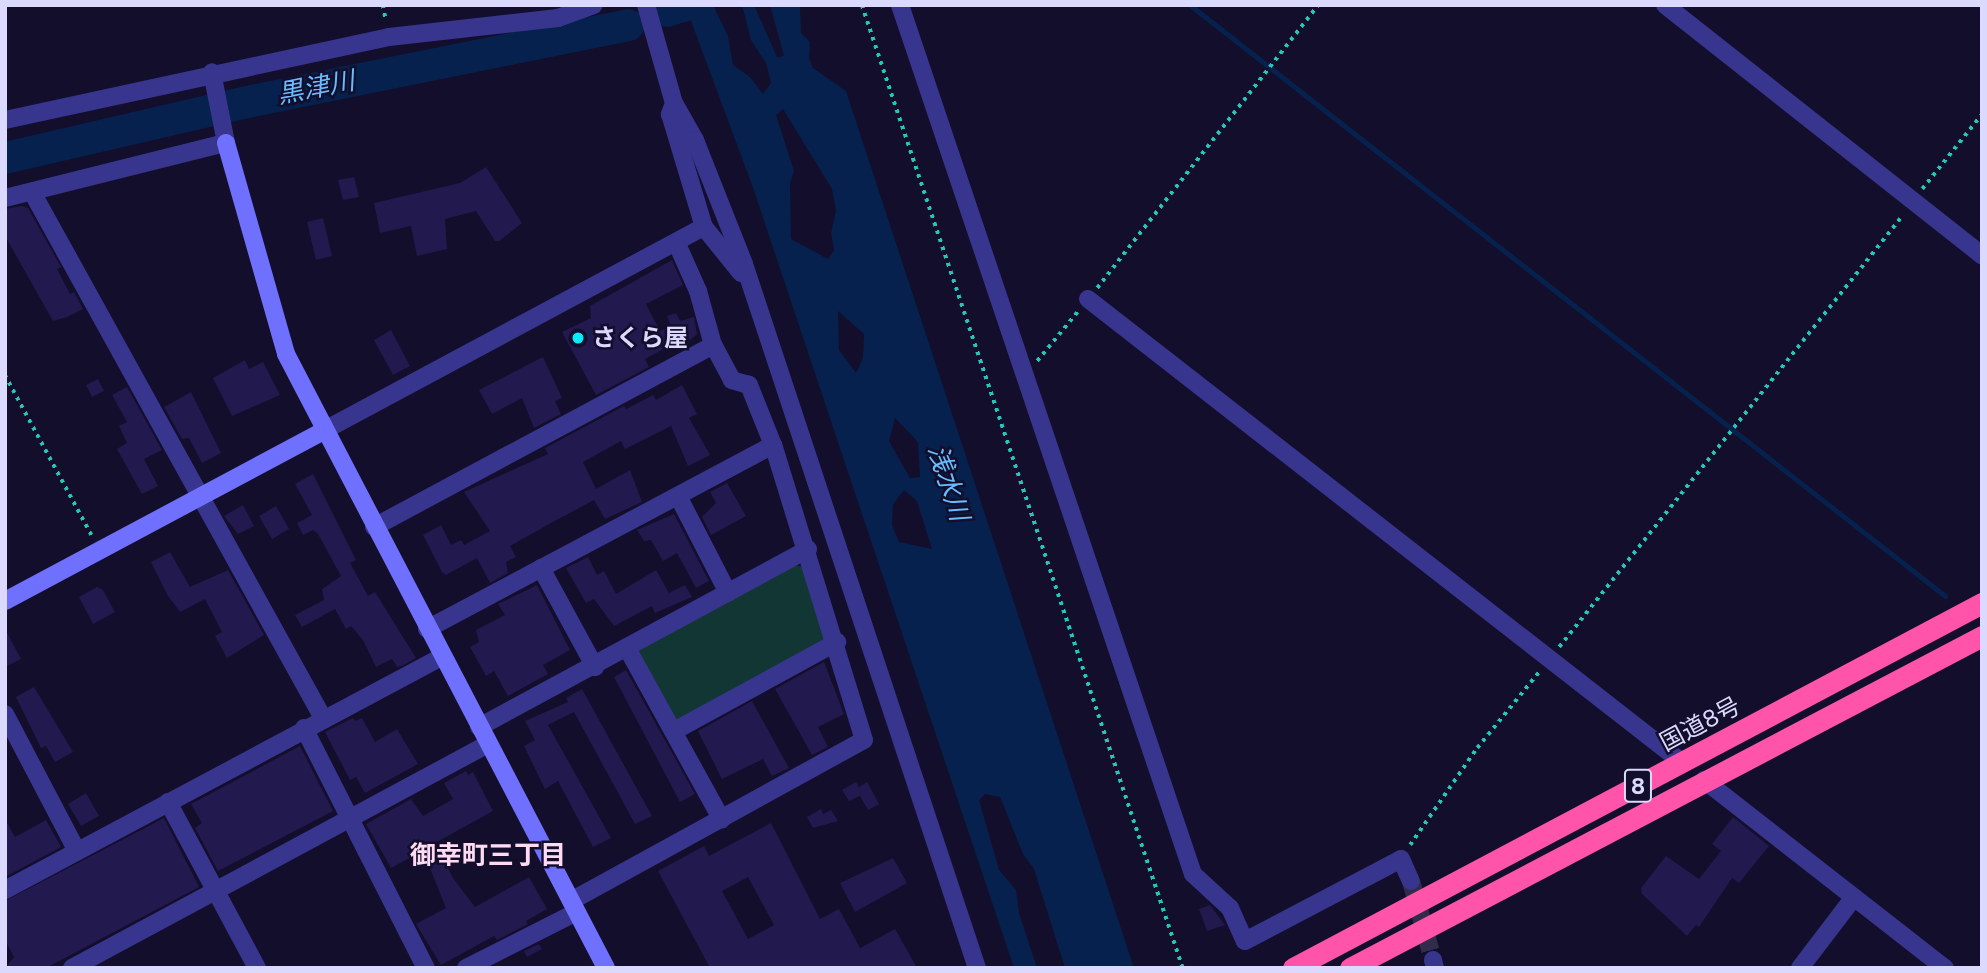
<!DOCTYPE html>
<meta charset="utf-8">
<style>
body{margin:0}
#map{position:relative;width:1987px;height:973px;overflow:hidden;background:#130e2b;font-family:Figtree,"Noto Sans JP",sans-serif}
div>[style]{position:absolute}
.green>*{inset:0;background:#113634}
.water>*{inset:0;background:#06214d}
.stream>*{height:5px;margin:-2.5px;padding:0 2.5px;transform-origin:2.5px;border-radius:2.5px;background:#06214d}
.river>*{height:32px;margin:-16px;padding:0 16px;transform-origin:16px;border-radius:16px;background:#06214d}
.building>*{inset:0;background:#22194e}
.street-tunnel>*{height:18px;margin-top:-9px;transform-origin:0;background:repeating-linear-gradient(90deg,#312c4b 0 18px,transparent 0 27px)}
.path>*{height:3.5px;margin-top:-1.75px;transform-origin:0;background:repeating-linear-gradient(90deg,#25c7b9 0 3.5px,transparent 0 8.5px)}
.street>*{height:18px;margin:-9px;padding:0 9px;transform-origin:9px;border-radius:9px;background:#37358e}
.secondary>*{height:18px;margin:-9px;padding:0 9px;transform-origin:9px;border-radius:9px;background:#7070ff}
.highway>*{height:21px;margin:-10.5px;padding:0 10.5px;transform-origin:10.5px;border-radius:10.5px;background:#ff54aa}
.dots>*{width:19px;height:19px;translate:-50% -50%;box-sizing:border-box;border:4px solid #130e2b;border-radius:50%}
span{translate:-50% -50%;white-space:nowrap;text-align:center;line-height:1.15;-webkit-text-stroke:5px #130e2b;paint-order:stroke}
.shield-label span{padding:2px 5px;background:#130e2b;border:2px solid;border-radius:5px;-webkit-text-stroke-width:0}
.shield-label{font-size:23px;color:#dcd9ff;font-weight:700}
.poi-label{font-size:24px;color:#dcd9ff;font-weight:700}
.left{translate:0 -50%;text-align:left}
.street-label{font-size:24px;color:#dcd9ff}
.water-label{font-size:26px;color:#67bcff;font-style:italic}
.neighbourhood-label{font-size:26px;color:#ffdbf3;font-weight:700}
.frame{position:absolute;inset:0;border:7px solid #dcd9ff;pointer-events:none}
</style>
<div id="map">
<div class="green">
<div style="clip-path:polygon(792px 564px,803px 567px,827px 641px,675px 724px,634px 650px)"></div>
</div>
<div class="water">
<div style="clip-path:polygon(evenodd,678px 5px,713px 5px,728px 36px,733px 65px,750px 77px,763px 94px,771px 83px,766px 63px,751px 40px,742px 5px,754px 5px,777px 57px,784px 56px,770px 5px,800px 5px,801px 33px,810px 42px,809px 58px,813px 68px,846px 91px,1134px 968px,1065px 968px,1034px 869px,1023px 854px,1000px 797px,985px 794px,979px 800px,999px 870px,1016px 890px,1019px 913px,1037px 968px,1014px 968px,752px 185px,691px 21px,683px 22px,678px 5px,783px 109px,832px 189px,836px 211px,831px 233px,834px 250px,828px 259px,791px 239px,790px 183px,794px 171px,776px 115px,783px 109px,678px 5px,838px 311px,864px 334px,863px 358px,856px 373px,839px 350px,838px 311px,678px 5px,895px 418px,918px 442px,920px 477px,910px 478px,889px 441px,895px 418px,678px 5px,904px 490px,917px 501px,932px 549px,899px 542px,892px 525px,893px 504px,904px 490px)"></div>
</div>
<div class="stream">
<div style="left:1190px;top:5px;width:959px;rotate:38.05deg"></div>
</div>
<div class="river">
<div style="left:667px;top:11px;width:20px;rotate:-18deg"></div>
<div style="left:5px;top:158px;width:248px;rotate:-13deg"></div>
<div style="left:247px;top:102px;width:389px;rotate:-11.4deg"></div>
</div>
<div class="building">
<div style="clip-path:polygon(486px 167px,522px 223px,499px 241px,495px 241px,476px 211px,445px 219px,447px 249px,417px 256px,411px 226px,380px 233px,374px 203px,460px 183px)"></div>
<div style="clip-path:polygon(354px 177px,359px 197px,343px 200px,338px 180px)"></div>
<div style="clip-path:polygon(22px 206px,28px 208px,61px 267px,57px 269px,70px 294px,74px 292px,83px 309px,67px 317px,53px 321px,5px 236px,5px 209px)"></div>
<div style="clip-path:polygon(323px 218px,332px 256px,316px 260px,307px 222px)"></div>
<div style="clip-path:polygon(672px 260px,683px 285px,646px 304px,660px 331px,671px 326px,667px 316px,676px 313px,680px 321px,694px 317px,697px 334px,678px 351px,674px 343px,645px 359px,649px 367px,596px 395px,562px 332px,591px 318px,590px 306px)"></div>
<div style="clip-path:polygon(391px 330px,410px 366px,393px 375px,374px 340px)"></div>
<div style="clip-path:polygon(543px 357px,562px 398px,555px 401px,561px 414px,534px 428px,522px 398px,492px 414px,479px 390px)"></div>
<div style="clip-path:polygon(245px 360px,249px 369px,263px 362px,280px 395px,232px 416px,213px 378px)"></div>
<div style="clip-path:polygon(98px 379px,104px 391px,92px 397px,86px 385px)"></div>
<div style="clip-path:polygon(682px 385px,697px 414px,689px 418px,710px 455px,688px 466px,671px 426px,625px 449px,621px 441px,583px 462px,596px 489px,630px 470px,642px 502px,605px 519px,594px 500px,551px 523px,510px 546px,516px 557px,506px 562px,508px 573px,490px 583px,477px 558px,446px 575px,442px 572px,423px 535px,441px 525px,451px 545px,461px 540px,464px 545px,490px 531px,464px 492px,548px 454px,545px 448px,624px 406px,626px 409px,653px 395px,656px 400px)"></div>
<div style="clip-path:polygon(127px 387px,162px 450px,144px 459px,158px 486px,142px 494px,117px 449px,127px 443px,119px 426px,127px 422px,112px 395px)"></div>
<div style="clip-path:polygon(191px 392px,221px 453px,202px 463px,189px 438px,182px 439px,164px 407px)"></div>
<div style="clip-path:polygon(313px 474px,356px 560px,350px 563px,368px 596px,375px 592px,416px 658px,402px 666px,397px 667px,392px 659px,376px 667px,363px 640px,351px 626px,346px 629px,335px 609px,302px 627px,295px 615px,324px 600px,322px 589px,341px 576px,318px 534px,313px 530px,303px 535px,297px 523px,312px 515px,295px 484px)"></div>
<div style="clip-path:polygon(727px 483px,746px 516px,711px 535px,702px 517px,716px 503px,710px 492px)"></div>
<div style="clip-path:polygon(243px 505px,254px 526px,238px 534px,224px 516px)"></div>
<div style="clip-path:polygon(276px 506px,289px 529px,272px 539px,259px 516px)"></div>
<div style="clip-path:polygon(674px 514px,709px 581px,696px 588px,677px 553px,663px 561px,651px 540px,644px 541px,637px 530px)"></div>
<div style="clip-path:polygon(170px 552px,190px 587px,228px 570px,264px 635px,227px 658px,215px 636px,222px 632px,205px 599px,180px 612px,168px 596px,151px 562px)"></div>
<div style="clip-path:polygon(588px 557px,597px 575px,604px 571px,616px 594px,656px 570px,669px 593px,685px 585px,692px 597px,655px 613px,652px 606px,614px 626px,594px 599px,586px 603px,566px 568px)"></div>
<div style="clip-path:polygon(537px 585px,570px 650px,543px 665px,548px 674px,508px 696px,494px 671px,486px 676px,470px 647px,479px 642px,476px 630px,505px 615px,498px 604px)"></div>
<div style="clip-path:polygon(97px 587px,103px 590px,115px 612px,93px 624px,79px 597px)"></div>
<div style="clip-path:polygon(5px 629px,21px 659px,5px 667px)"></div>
<div style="clip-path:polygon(824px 662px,844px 714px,818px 727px,828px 747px,812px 755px,775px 689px)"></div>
<div style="clip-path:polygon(626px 670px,695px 794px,680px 802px,614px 677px)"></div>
<div style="clip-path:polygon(34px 687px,73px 752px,55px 762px,46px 746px,41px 748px,16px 697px)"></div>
<div style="clip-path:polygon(582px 689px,652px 816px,635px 824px,574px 712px,548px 725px,611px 838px,593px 847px,558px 781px,545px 789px,524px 746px,535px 740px,525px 721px,568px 702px,566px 698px)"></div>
<div style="clip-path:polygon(752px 701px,789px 768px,772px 776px,763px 759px,722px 779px,698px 731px)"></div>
<div style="clip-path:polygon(353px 718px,355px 721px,362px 718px,375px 742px,397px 729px,418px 764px,365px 793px,356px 777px,350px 780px,325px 732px)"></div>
<div style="clip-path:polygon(300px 746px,333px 811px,218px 871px,195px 828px,202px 823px,191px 804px)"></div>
<div style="clip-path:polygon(466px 771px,468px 775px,473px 772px,493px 811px,435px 843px,453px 878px,475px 907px,529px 877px,547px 909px,526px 921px,528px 924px,497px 940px,494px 936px,441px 965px,416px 924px,446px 908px,423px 851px,391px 868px,366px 824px,411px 799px,423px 816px,453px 799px,444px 783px)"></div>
<div style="clip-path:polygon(856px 782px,859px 787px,867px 782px,879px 804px,868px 810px,860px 796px,849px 801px,842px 790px)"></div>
<div style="clip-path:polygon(86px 793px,99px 816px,81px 826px,68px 804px)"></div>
<div style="clip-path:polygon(821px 809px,823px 814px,831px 810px,838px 821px,813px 828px,807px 817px)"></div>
<div style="clip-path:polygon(1733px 817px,1769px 846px,1739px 883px,1732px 878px,1699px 927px,1696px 925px,1687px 936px,1642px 894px,1641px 888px,1666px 856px,1699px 879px,1721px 851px,1712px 844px)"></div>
<div style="clip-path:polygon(164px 818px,199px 887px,46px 968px,5px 968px,14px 957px,5px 940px,5px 901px)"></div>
<div style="clip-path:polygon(5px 819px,15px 837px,46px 820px,61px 847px,5px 877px)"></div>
<div style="clip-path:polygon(evenodd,771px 823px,820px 919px,839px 909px,860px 948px,895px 929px,917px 968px,710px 968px,658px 871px,704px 846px,709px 856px,771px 823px,748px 877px,774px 925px,748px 939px,722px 891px,748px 877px)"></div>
<div style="clip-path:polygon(893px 858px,907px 883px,855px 912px,840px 883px)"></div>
<div style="clip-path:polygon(1210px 905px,1225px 925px,1207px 931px,1199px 909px)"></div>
<div style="clip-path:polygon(539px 944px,542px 949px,527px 957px,524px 951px)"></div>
</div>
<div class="street-tunnel">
<div style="left:1411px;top:881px;width:82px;rotate:74.4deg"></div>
</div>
<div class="path">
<div style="left:383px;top:5px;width:16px;rotate:79deg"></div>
<div style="left:862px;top:5px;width:1015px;rotate:71.57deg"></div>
<div style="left:1922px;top:189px;width:96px;rotate:-51.3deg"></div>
<div style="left:1097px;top:288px;width:359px;rotate:-52deg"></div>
<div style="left:1037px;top:361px;width:66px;rotate:-50.5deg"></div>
<div style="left:5px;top:375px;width:183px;rotate:61.6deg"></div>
<div style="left:1559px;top:647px;width:552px;rotate:-51.47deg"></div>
<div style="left:1410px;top:845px;width:118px;rotate:-55.4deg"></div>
<div style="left:1477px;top:748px;width:98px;rotate:-50.8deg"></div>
</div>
<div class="street">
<div style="left:646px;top:5px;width:102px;rotate:74.1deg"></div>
<div style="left:674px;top:103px;width:43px;rotate:60.4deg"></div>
<div style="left:695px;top:140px;width:133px;rotate:68.4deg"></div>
<div style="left:744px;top:264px;width:742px;rotate:71.69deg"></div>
<div style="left:900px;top:5px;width:917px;rotate:71.37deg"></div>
<div style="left:1193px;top:874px;width:50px;rotate:42.6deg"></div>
<div style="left:1230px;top:908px;width:36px;rotate:66deg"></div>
<div style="left:1245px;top:941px;width:176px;rotate:-27.7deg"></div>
<div style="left:1401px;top:859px;width:24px;rotate:66deg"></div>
<div style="left:1665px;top:5px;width:404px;rotate:38.3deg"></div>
<div style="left:673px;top:106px;width:9px;rotate:111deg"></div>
<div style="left:670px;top:114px;width:118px;rotate:73.3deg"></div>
<div style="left:704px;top:227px;width:59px;rotate:51.2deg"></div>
<div style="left:5px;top:120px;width:393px;rotate:-12.2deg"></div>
<div style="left:389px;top:37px;width:170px;rotate:-6.4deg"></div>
<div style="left:558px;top:18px;width:38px;rotate:-20deg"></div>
<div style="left:32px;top:192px;width:601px;rotate:61.05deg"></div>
<div style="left:5px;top:198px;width:228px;rotate:-14deg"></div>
<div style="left:226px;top:143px;width:72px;rotate:-101.2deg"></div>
<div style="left:1088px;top:299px;width:755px;rotate:37.95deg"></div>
<div style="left:323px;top:431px;width:432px;rotate:-28.2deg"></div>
<div style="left:678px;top:496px;width:109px;rotate:62.7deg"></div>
<div style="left:374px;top:527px;width:385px;rotate:-28.2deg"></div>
<div style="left:541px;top:568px;width:113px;rotate:61.4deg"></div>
<div style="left:427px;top:629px;width:392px;rotate:-28deg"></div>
<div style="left:627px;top:648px;width:196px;rotate:61.1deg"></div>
<div style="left:5px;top:714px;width:155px;rotate:62.3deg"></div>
<div style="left:479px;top:727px;width:374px;rotate:-28.4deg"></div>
<div style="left:304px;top:728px;width:269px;rotate:63.1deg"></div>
<div style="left:674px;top:731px;width:186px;rotate:-28.6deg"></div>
<div style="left:1704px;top:780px;width:306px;rotate:38deg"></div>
<div style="left:168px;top:802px;width:188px;rotate:61.8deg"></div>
<div style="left:5px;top:890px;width:495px;rotate:-28.1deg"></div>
<div style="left:571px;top:901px;width:334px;rotate:-28.8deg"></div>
<div style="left:864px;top:740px;width:309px;rotate:-107.1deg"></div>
<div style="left:773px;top:445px;width:65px;rotate:-111.8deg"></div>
<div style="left:749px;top:385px;width:18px;rotate:-164deg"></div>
<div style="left:732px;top:380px;width:40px;rotate:-118deg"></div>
<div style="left:713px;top:345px;width:56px;rotate:-105.5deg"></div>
<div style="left:698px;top:291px;width:51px;rotate:-114.1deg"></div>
<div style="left:1433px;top:960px;width:8px;rotate:76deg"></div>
<div style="left:72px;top:968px;width:472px;rotate:-28.3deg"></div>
<div style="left:466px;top:968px;width:124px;rotate:-26.8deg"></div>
<div style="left:1800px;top:968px;width:89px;rotate:-52.7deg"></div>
</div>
<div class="secondary">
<div style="left:226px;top:143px;width:219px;rotate:74.1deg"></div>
<div style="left:286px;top:354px;width:692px;rotate:62.47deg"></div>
<div style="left:5px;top:601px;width:361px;rotate:-28.1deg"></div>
</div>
<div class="highway">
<div style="left:1293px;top:968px;width:780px;rotate:-27.91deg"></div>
<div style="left:1350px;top:968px;width:714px;rotate:-27.71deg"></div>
</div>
<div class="dots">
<div style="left:578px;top:338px;background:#05ecff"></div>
</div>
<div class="shield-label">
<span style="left:1638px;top:786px">8</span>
</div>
<div class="poi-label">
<span class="left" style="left:592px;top:338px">さくら屋</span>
</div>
<div class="street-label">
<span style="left:1700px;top:724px;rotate:-28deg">国道8号</span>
</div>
<div class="water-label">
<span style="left:316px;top:88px;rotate:-11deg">黒津川</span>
<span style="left:948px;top:483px;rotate:72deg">浅水川</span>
</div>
<div class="neighbourhood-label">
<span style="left:488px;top:856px">御幸町三丁目</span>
</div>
<div class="frame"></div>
</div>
